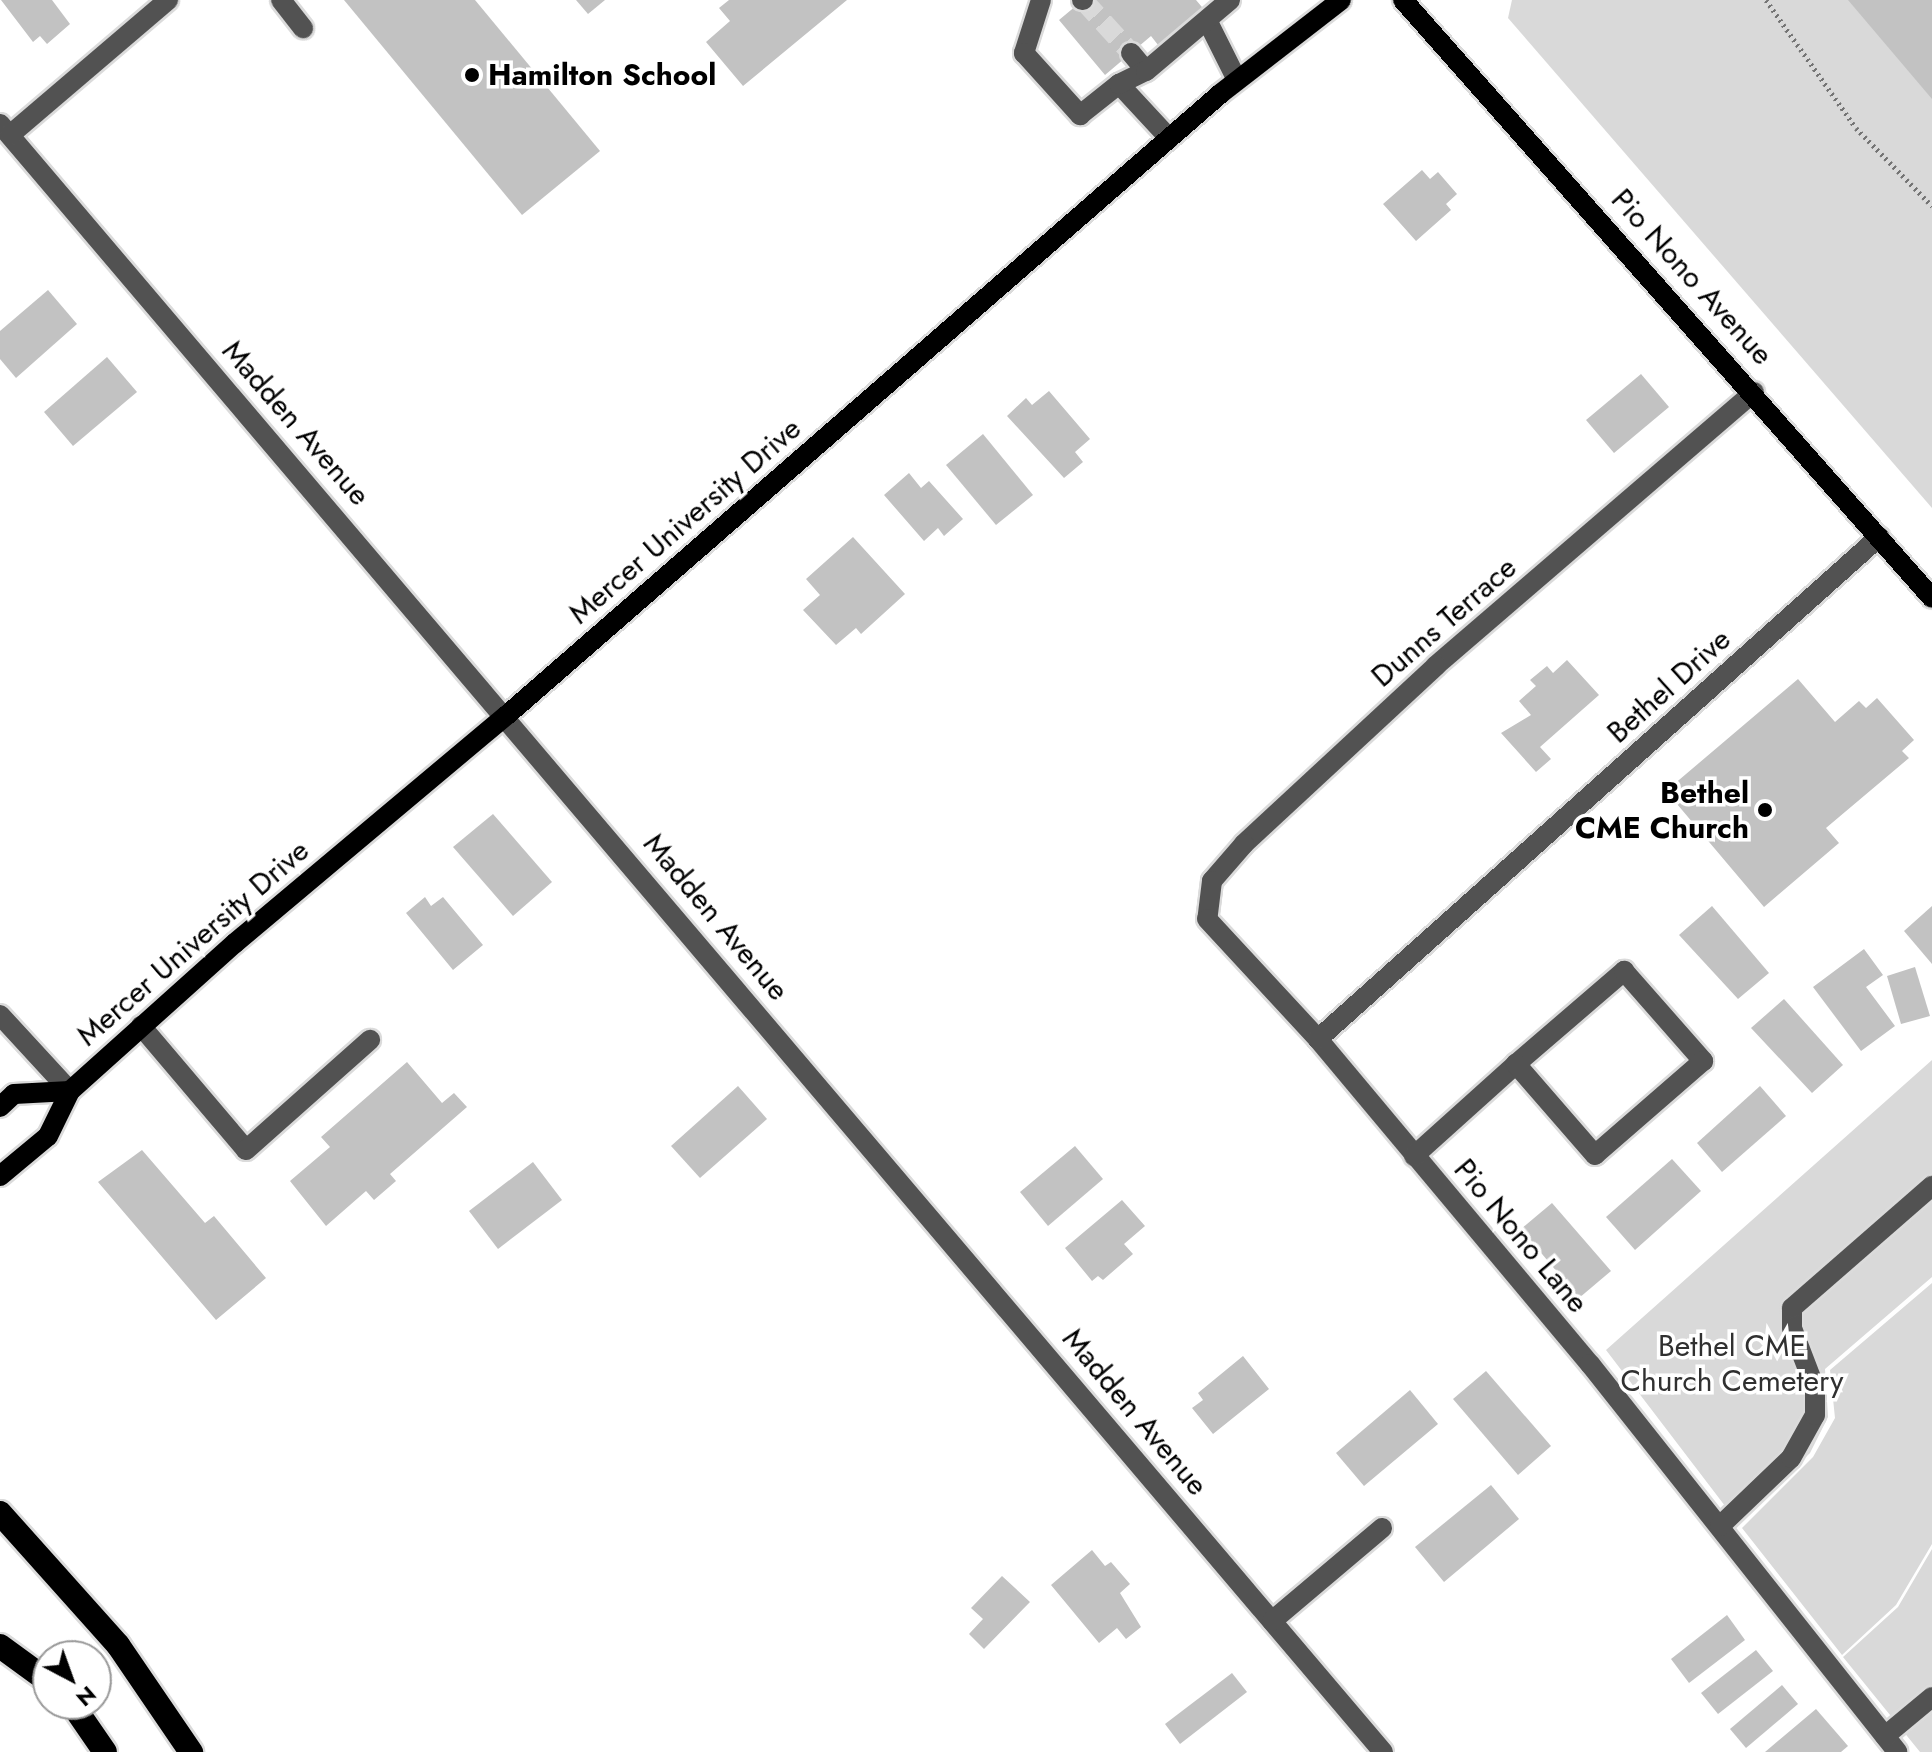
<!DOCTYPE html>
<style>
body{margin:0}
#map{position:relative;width:1932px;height:1752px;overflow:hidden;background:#fff;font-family:Jost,sans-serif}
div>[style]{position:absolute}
.green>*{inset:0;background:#d9d9d9}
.building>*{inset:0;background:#c2c2c2}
.minor-tunnel>*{height:20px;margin-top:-10px;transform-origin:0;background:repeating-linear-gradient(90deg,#d9d9d9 0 20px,transparent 0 30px)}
.path>*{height:5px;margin-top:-2.5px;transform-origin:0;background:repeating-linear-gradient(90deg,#747474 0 2px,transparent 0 6px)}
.roads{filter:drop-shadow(2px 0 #dbdbdb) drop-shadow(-2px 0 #dbdbdb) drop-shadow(0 2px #dbdbdb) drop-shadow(0 -2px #dbdbdb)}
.minor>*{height:20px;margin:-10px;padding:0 10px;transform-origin:10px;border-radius:10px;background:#525252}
.major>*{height:20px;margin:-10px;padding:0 10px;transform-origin:10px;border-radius:10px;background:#000}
.highway>*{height:24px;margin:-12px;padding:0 12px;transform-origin:12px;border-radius:12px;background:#000}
.dots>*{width:22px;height:22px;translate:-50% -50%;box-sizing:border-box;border:4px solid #fff;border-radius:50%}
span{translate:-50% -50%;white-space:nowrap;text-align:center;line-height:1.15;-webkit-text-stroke:7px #fff;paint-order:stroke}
.poi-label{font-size:30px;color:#000;font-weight:700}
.left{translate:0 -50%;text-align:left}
.right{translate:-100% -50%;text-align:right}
.street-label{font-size:30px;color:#000}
.park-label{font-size:30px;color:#303030}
.north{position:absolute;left:32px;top:1640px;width:80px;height:80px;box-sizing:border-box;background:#fff;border:2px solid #999;border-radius:50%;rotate:139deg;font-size:22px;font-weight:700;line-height:32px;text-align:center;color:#000}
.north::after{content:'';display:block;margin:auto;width:28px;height:36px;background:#000;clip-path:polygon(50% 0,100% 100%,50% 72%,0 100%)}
</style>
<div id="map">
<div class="green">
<div style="clip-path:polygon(1512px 0,1932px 0,1932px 508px,1508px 18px)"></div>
<div style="clip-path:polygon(1932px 1060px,1932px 1277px,1825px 1369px,1828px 1417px,1810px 1453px,1738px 1523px,1606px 1350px)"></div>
<div style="clip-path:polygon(1932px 1283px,1932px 1544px,1896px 1605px,1842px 1655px,1742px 1528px,1813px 1457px,1835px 1418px,1830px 1370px)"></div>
<div style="clip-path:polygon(1932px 1549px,1932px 1752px,1920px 1752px,1843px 1657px,1898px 1607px)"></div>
</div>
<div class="building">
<div style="clip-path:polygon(1px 0,52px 0,70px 24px,47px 44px,40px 36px,33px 42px)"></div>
<div style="clip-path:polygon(344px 0,475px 0,600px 151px,522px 215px)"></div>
<div style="clip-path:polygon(576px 0,605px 0,588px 14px)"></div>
<div style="clip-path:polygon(729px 0,847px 0,743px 86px,706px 42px,730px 21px,719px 8px)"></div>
<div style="clip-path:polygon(1083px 0,1196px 0,1207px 13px,1162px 50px,1151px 36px,1105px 75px,1059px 20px)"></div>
<div style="clip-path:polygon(1848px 0,1932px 0,1932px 99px)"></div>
<div style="clip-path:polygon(1422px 170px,1430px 179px,1438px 172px,1457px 194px,1446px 204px,1451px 210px,1416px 241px,1383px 204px)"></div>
<div style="clip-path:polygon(48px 290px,77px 324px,16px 378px,0 359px,0 331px)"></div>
<div style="clip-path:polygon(107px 357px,137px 392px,73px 446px,44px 412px)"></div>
<div style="clip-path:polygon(1641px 374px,1669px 407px,1614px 453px,1586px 420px)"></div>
<div style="clip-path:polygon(1049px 391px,1090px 439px,1075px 452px,1083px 462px,1064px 478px,1007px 416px,1026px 398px,1032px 405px)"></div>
<div style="clip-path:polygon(983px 434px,1033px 495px,996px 525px,946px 465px)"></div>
<div style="clip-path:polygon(909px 473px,921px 488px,929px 481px,963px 519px,944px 536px,938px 528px,924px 541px,884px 495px)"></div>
<div style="clip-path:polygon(853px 537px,905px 594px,861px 634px,856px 628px,836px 645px,803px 610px,820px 595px,806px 579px)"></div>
<div style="clip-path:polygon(1567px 660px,1599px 695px,1540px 747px,1551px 759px,1536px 772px,1501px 733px,1531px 715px,1519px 701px,1536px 686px,1530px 680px,1547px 666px,1553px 673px)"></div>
<div style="clip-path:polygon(1798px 679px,1835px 722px,1859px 701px,1866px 708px,1877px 698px,1914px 740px,1902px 751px,1909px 758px,1826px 828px,1839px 843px,1764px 907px,1666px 791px)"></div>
<div style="clip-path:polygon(493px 814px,552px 882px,513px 916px,453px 847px)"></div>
<div style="clip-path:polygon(425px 897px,431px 906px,443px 897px,483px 945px,453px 970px,406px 913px)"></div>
<div style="clip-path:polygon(1712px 906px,1769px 973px,1738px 999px,1679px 935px)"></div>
<div style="clip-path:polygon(1932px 906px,1932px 964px,1904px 931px)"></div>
<div style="clip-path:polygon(1864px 949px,1883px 975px,1866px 987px,1895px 1026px,1861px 1051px,1813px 987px)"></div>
<div style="clip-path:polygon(1915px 967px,1930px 1016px,1901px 1024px,1887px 976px)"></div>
<div style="clip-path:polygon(1784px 999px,1843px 1065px,1812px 1093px,1751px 1028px)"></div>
<div style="clip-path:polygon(407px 1062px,442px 1103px,454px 1093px,467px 1107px,390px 1174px,396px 1181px,374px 1200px,366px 1191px,326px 1226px,290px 1181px,330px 1147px,321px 1137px)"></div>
<div style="clip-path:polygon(738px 1086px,767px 1119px,700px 1178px,671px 1146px)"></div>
<div style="clip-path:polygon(1760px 1086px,1786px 1116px,1722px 1172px,1697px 1143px)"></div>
<div style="clip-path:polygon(1075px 1146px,1103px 1179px,1048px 1226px,1020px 1192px)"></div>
<div style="clip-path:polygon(142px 1150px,205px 1223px,214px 1216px,266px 1278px,216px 1320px,98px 1182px)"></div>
<div style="clip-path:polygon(1672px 1159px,1701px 1191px,1635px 1250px,1606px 1217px)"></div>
<div style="clip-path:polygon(533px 1162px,562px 1200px,498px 1249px,469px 1211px)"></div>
<div style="clip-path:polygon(1122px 1200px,1145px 1226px,1124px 1244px,1133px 1254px,1103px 1280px,1098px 1276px,1092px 1281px,1065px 1248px)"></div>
<div style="clip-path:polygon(1552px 1203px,1611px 1271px,1579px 1298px,1521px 1229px)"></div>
<div style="clip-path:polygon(1243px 1356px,1269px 1389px,1213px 1434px,1192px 1408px,1203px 1400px,1198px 1393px)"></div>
<div style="clip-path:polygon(1486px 1371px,1551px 1446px,1518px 1475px,1453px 1399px)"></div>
<div style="clip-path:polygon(1410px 1390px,1438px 1424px,1364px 1486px,1336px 1453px)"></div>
<div style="clip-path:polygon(1491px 1485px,1519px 1519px,1444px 1582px,1415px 1547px)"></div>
<div style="clip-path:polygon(1092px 1550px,1105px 1566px,1111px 1562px,1130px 1584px,1120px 1593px,1141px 1627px,1126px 1639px,1117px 1628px,1099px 1643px,1051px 1585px)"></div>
<div style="clip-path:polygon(1002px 1576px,1030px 1602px,984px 1649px,969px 1634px,983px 1619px,971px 1608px)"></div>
<div style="clip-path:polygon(1727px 1615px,1745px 1640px,1689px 1683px,1671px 1659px)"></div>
<div style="clip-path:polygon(1756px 1650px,1773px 1671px,1718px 1714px,1701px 1693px)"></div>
<div style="clip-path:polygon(1232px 1673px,1247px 1692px,1180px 1744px,1165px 1724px)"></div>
<div style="clip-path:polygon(1782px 1685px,1798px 1704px,1746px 1748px,1730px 1729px)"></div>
<div style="clip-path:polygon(1816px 1709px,1848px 1746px,1841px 1752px,1765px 1752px)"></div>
</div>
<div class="minor-tunnel">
<div style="left:1083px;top:0;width:72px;rotate:47.8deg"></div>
</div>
<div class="path">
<div style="left:1766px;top:0;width:156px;rotate:54.9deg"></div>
<div style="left:1856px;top:128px;width:109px;rotate:45.7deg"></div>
</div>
<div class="roads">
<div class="minor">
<div style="left:281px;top:0;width:36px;rotate:52deg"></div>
<div style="left:1041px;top:0;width:56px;rotate:107.8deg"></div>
<div style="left:1024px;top:53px;width:84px;rotate:47.9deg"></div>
<div style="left:1080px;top:115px;width:50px;rotate:-38.5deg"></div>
<div style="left:1119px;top:84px;width:74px;rotate:47.2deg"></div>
<div style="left:1082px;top:0;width:1px"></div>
<div style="left:1207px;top:20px;width:67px;rotate:63.4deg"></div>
<div style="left:1131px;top:53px;width:23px;rotate:50deg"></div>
<div style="left:1119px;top:84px;width:30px;rotate:-26deg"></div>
<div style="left:1146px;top:71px;width:110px;rotate:-40.2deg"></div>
<div style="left:0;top:124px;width:2136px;rotate:49.65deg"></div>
<div style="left:10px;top:135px;width:208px;rotate:-40.5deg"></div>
<div style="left:1754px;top:392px;width:420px;rotate:139.3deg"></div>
<div style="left:1436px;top:666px;width:262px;rotate:137.2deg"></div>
<div style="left:1244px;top:844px;width:49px;rotate:130.9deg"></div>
<div style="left:1212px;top:881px;width:38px;rotate:97deg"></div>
<div style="left:1207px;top:919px;width:163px;rotate:47.2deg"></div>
<div style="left:1318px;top:1039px;width:424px;rotate:50.1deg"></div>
<div style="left:1590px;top:1364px;width:495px;rotate:51.6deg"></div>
<div style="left:0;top:1015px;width:103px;rotate:47.4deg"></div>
<div style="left:141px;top:1026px;width:162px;rotate:49.7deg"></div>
<div style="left:246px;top:1150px;width:166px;rotate:-41.6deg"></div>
<div style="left:1318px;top:1039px;width:753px;rotate:-41.82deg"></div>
<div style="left:1414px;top:1156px;width:137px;rotate:-42deg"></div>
<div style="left:1516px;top:1064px;width:143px;rotate:-40.7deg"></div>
<div style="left:1624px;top:971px;width:120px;rotate:48.7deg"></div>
<div style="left:1703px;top:1061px;width:143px;rotate:139deg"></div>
<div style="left:1595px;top:1155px;width:121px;rotate:-131deg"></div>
<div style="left:1720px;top:1526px;width:98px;rotate:-43.8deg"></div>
<div style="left:1791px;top:1458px;width:49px;rotate:-60.8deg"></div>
<div style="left:1815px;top:1415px;width:27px;rotate:-90deg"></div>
<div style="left:1815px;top:1388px;width:64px;rotate:-111deg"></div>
<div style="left:1792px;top:1328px;width:20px;rotate:-90deg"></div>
<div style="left:1792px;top:1308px;width:186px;rotate:-41.1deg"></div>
<div style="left:1272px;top:1621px;width:144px;rotate:-40.2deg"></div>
<div style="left:1885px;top:1736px;width:61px;rotate:-39.7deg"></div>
</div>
<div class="major">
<div style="left:1403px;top:0;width:798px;rotate:48.5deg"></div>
<div style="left:0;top:1107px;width:19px;rotate:-43deg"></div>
<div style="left:14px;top:1094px;width:56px;rotate:-3.1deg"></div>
<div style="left:0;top:1176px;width:62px;rotate:-39.8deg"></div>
<div style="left:48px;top:1136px;width:50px;rotate:-63.9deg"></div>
<div style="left:70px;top:1091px;width:222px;rotate:-41.9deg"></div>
<div style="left:235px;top:943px;width:355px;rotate:-40deg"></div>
<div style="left:507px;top:715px;width:946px;rotate:-41.05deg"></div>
<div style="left:1220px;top:94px;width:153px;rotate:-37.8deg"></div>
</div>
<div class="highway">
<div style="left:0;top:1513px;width:177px;rotate:48.2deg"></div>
<div style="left:118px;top:1645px;width:130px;rotate:55.7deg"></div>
<div style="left:0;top:1646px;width:59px;rotate:36.1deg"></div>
<div style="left:72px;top:1704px;width:58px;rotate:55.5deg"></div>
</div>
</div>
<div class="dots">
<div style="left:472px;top:75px;background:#000"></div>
<div style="left:1765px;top:810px;background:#000"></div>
</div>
<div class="poi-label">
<span class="left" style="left:488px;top:75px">Hamilton School</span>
<span class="right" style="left:1749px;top:810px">Bethel<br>CME Church</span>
</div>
<div class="street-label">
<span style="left:1692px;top:277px;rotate:48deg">Pio Nono Avenue</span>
<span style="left:296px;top:423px;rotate:49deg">Madden Avenue</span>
<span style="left:685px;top:521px;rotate:-41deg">Mercer University Drive</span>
<span style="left:1444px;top:622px;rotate:-41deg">Dunns Terrace</span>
<span style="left:1669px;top:686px;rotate:-42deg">Bethel Drive</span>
<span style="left:716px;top:917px;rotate:50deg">Madden Avenue</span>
<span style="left:193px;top:943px;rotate:-41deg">Mercer University Drive</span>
<span style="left:1521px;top:1236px;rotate:50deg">Pio Nono Lane</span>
<span style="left:1135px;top:1412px;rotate:50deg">Madden Avenue</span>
</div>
<div class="park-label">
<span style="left:1732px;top:1363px">Bethel CME<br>Church Cemetery</span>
</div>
<div class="north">N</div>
</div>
